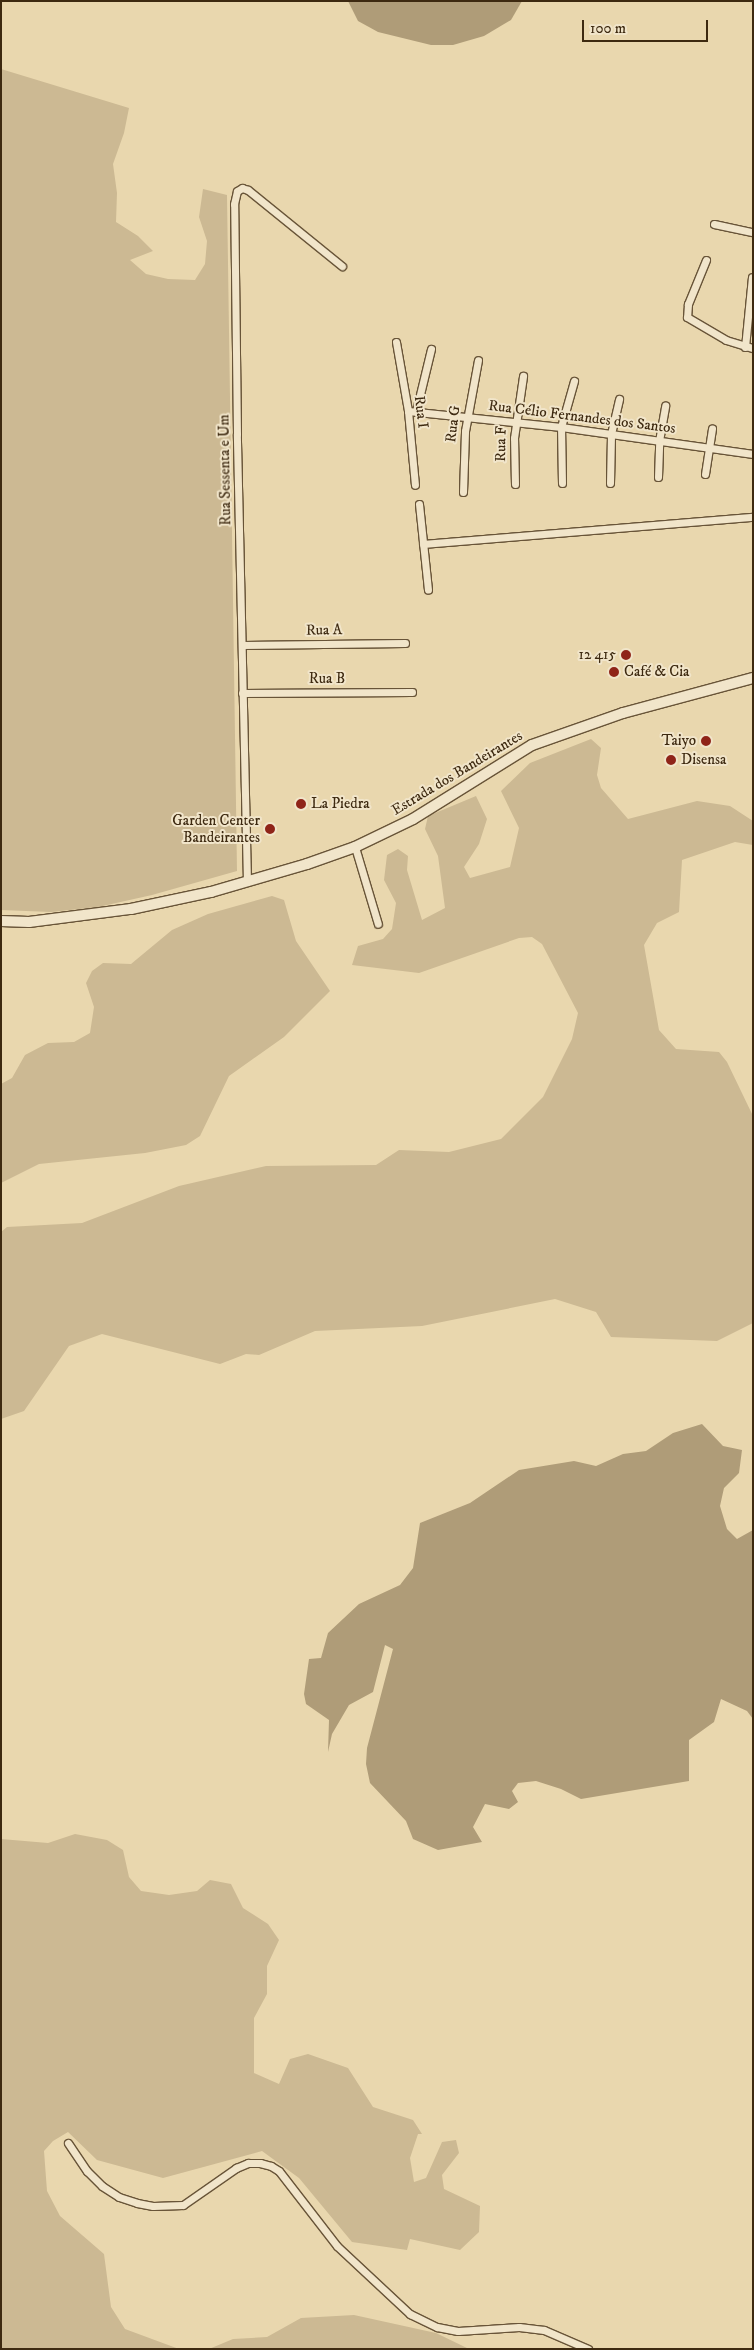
<!DOCTYPE html>
<meta charset="utf-8">
<style>
body{margin:0}
#map{position:relative;width:754px;height:2350px;overflow:hidden;background:#e9d7ae;font-family:"IM FELL DW Pica",serif}
div>[style]{position:absolute}
.green>*{inset:0;background:#ccb993}
.water>*{inset:0;background:#af9c78}
.roads{filter:drop-shadow(1px 0 #685438) drop-shadow(-1px 0 #685438) drop-shadow(0 1px #685438) drop-shadow(0 -1px #685438)}
.street>*{height:7px;margin:-3.5px;padding:0 3.5px;transform-origin:3.5px;border-radius:3.5px;background:#f1e5ca}
.secondary>*{height:10px;margin:-5px;padding:0 5px;transform-origin:5px;border-radius:5px;background:#f1e5ca}
.dots>*{width:14px;height:14px;translate:-50% -50%;box-sizing:border-box;border:2px solid #f1e5ca;border-radius:50%}
span{translate:-50% -50%;white-space:nowrap;text-align:center;line-height:1.15;-webkit-text-stroke:4px #f1e5ca;paint-order:stroke}
.street-label{font-size:15px;color:#3d2910}
.poi-label{font-size:15px;color:#3d2910}
.right{translate:-100% -50%;text-align:right}
.left{translate:0 -50%;text-align:left}
.frame{position:absolute;inset:0;border:2px solid #3d2910;pointer-events:none}
.scale{position:absolute;left:582px;top:20px;width:126px;height:22px;box-sizing:border-box;border:2px solid #3d2910;border-top:0;padding-left:6px;font-size:15px;line-height:18px;white-space:nowrap;color:#3d2910;-webkit-text-stroke:4px #f1e5ca;paint-order:stroke}
</style>
<div id="map">
<div class="green">
<div style="clip-path:polygon(1px 69px,129px 108px,124px 133px,113px 164px,117px 193px,116px 222px,138px 236px,153px 251px,130px 260px,146px 274px,168px 279px,195px 280px,205px 264px,207px 241px,199px 217px,203px 189px,227px 195px,237px 871px,152px 895px,98px 907px,51px 912px,1px 910px)"></div>
<div style="clip-path:polygon(591px 739px,601px 748px,597px 775px,601px 788px,628px 819px,697px 801px,730px 806px,753px 821px,753px 845px,735px 842px,682px 860px,679px 912px,657px 923px,644px 945px,659px 1030px,676px 1049px,719px 1052px,727px 1062px,753px 1116px,753px 1323px,717px 1341px,611px 1337px,596px 1312px,555px 1299px,422px 1326px,315px 1331px,259px 1355px,246px 1354px,220px 1364px,102px 1334px,69px 1346px,24px 1411px,1px 1419px,1px 1232px,7px 1227px,82px 1223px,179px 1186px,266px 1166px,376px 1165px,399px 1150px,449px 1152px,501px 1139px,543px 1097px,572px 1039px,578px 1013px,542px 944px,532px 937px,519px 938px,419px 973px,352px 965px,358px 946px,383px 939px,392px 929px,396px 903px,384px 880px,387px 855px,398px 849px,408px 856px,407px 870px,422px 920px,445px 908px,438px 856px,425px 829px,428px 816px,476px 796px,487px 819px,479px 844px,464px 867px,470px 878px,510px 867px,519px 828px,501px 791px,530px 763px)"></div>
<div style="clip-path:polygon(272px 896px,284px 900px,296px 941px,330px 991px,284px 1037px,229px 1076px,200px 1136px,186px 1145px,145px 1153px,39px 1164px,1px 1183px,1px 1084px,12px 1078px,25px 1055px,48px 1043px,74px 1042px,90px 1033px,94px 1007px,86px 983px,92px 971px,103px 963px,131px 964px,172px 930px,208px 914px)"></div>
<div style="clip-path:polygon(75px 1834px,107px 1840px,123px 1850px,129px 1877px,141px 1891px,169px 1895px,197px 1891px,210px 1880px,231px 1884px,243px 1908px,268px 1924px,279px 1940px,267px 1966px,267px 1994px,254px 2018px,254px 2073px,279px 2084px,290px 2059px,308px 2054px,348px 2068px,373px 2107px,413px 2120px,422px 2134px,418px 2134px,410px 2158px,414px 2182px,426px 2178px,442px 2142px,456px 2140px,459px 2153px,442px 2175px,444px 2189px,480px 2206px,479px 2232px,460px 2250px,410px 2239px,407px 2250px,352px 2242px,299px 2178px,262px 2151px,163px 2178px,97px 2160px,68px 2132px,53px 2141px,44px 2151px,47px 2191px,60px 2216px,104px 2254px,111px 2307px,125px 2329px,179px 2349px,1px 2349px,1px 1839px,48px 1843px)"></div>
<div style="clip-path:polygon(354px 2315px,436px 2333px,469px 2349px,209px 2349px,233px 2339px,267px 2337px,301px 2318px)"></div>
</div>
<div class="water">
<div style="clip-path:polygon(348px 1px,522px 1px,511px 20px,484px 36px,453px 45px,431px 45px,378px 32px,358px 21px)"></div>
<div style="clip-path:polygon(702px 1424px,723px 1446px,742px 1450px,739px 1473px,724px 1488px,720px 1506px,727px 1529px,737px 1539px,753px 1530px,753px 1719px,747px 1711px,721px 1699px,714px 1722px,689px 1740px,689px 1781px,581px 1799px,561px 1789px,536px 1781px,518px 1783px,512px 1791px,518px 1802px,509px 1809px,485px 1804px,473px 1827px,482px 1842px,438px 1850px,413px 1839px,406px 1821px,370px 1783px,366px 1764px,367px 1748px,393px 1649px,385px 1645px,373px 1692px,349px 1705px,332px 1734px,328px 1752px,329px 1720px,306px 1704px,304px 1694px,309px 1659px,321px 1658px,328px 1633px,359px 1604px,400px 1585px,413px 1568px,420px 1523px,470px 1503px,519px 1470px,574px 1461px,596px 1466px,623px 1454px,646px 1451px,673px 1433px)"></div>
</div>
<div class="roads">
<div class="street">
<div style="left:714px;top:224px;width:40px;rotate:12deg"></div>
<div style="left:706px;top:260px;width:48px;rotate:112.2deg"></div>
<div style="left:688px;top:304px;width:13px;rotate:94deg"></div>
<div style="left:687px;top:317px;width:45px;rotate:30.5deg"></div>
<div style="left:726px;top:340px;width:28px;rotate:17deg"></div>
<div style="left:396px;top:342px;width:70px;rotate:80.1deg"></div>
<div style="left:408px;top:411px;width:74px;rotate:84.6deg"></div>
<div style="left:745px;top:347px;width:70px;rotate:-84.3deg"></div>
<div style="left:408px;top:411px;width:154px;rotate:6deg"></div>
<div style="left:561px;top:427px;width:194px;rotate:8deg"></div>
<div style="left:416px;top:411px;width:64px;rotate:-76.4deg"></div>
<div style="left:705px;top:474px;width:46px;rotate:-81.2deg"></div>
<div style="left:658px;top:477px;width:36px;rotate:-88deg"></div>
<div style="left:659px;top:441px;width:36px;rotate:-80deg"></div>
<div style="left:562px;top:483px;width:56px;rotate:-91deg"></div>
<div style="left:561px;top:427px;width:48px;rotate:-74.2deg"></div>
<div style="left:610px;top:483px;width:49px;rotate:-88.8deg"></div>
<div style="left:611px;top:434px;width:36px;rotate:-77deg"></div>
<div style="left:515px;top:484px;width:46px;rotate:-91.2deg"></div>
<div style="left:514px;top:438px;width:63px;rotate:-81.7deg"></div>
<div style="left:463px;top:492px;width:61px;rotate:-88.1deg"></div>
<div style="left:465px;top:431px;width:72px;rotate:-79.6deg"></div>
<div style="left:419px;top:504px;width:86px;rotate:84deg"></div>
<div style="left:423px;top:544px;width:331px;rotate:-4.7deg"></div>
<div style="left:243px;top:645px;width:162px;rotate:-0.7deg"></div>
<div style="left:242px;top:693px;width:170px;rotate:-0.3deg"></div>
<div style="left:355px;top:847px;width:80px;rotate:73.4deg"></div>
<div style="left:247px;top:882px;width:448px;rotate:-91.3deg"></div>
<div style="left:237px;top:434px;width:230px;rotate:-90.7deg"></div>
<div style="left:234px;top:204px;width:13px;rotate:-77deg"></div>
<div style="left:237px;top:191px;width:6px;rotate:-31deg"></div>
<div style="left:242px;top:188px;width:6px;rotate:18deg"></div>
<div style="left:248px;top:190px;width:121px;rotate:39deg"></div>
<div style="left:68px;top:2143px;width:34px;rotate:56deg"></div>
<div style="left:87px;top:2171px;width:21px;rotate:45deg"></div>
<div style="left:102px;top:2186px;width:20px;rotate:33deg"></div>
<div style="left:119px;top:2197px;width:19px;rotate:18deg"></div>
<div style="left:137px;top:2203px;width:16px;rotate:11deg"></div>
<div style="left:153px;top:2206px;width:30px;rotate:-2deg"></div>
<div style="left:183px;top:2205px;width:65px;rotate:-34.9deg"></div>
<div style="left:236px;top:2168px;width:13px;rotate:-23deg"></div>
<div style="left:248px;top:2163px;width:12px"></div>
<div style="left:260px;top:2163px;width:11px;rotate:15deg"></div>
<div style="left:271px;top:2166px;width:9px;rotate:32deg"></div>
<div style="left:279px;top:2171px;width:95px;rotate:52.3deg"></div>
<div style="left:337px;top:2246px;width:100px;rotate:43deg"></div>
<div style="left:410px;top:2314px;width:30px;rotate:26deg"></div>
<div style="left:437px;top:2327px;width:21px;rotate:11deg"></div>
<div style="left:458px;top:2331px;width:61px;rotate:-3.8deg"></div>
<div style="left:519px;top:2327px;width:25px;rotate:7deg"></div>
<div style="left:544px;top:2330px;width:48px;rotate:23.4deg"></div>
</div>
<div class="secondary">
<div style="left:1px;top:921px;width:28px;rotate:2deg"></div>
<div style="left:29px;top:922px;width:103px;rotate:-7.3deg"></div>
<div style="left:131px;top:909px;width:82px;rotate:-12deg"></div>
<div style="left:211px;top:892px;width:100px;rotate:-16.3deg"></div>
<div style="left:307px;top:864px;width:51px;rotate:-19.5deg"></div>
<div style="left:355px;top:847px;width:64px;rotate:-25.8deg"></div>
<div style="left:413px;top:819px;width:140px;rotate:-31.9deg"></div>
<div style="left:532px;top:745px;width:96px;rotate:-19.4deg"></div>
<div style="left:623px;top:713px;width:135px;rotate:-15.1deg"></div>
</div>
</div>
<div class="dots">
<div style="left:626px;top:655px;background:#8f2418"></div>
<div style="left:614px;top:672px;background:#8f2418"></div>
<div style="left:706px;top:741px;background:#8f2418"></div>
<div style="left:671px;top:760px;background:#8f2418"></div>
<div style="left:301px;top:804px;background:#8f2418"></div>
<div style="left:270px;top:829px;background:#8f2418"></div>
</div>
<div class="street-label">
<span style="left:421px;top:412px;rotate:83deg">Rua I</span>
<span style="left:582px;top:417px;rotate:7deg">Rua Célio Fernandes dos Santos</span>
<span style="left:453px;top:424px;rotate:-83deg">Rua G</span>
<span style="left:501px;top:444px;rotate:-89deg">Rua F</span>
<span style="left:225px;top:470px;rotate:-91deg">Rua Sessenta e Um</span>
<span style="left:324px;top:630px;rotate:-1deg">Rua A</span>
<span style="left:327px;top:679px">Rua B</span>
<span style="left:457px;top:773px;rotate:-31deg">Estrada dos Bandeirantes</span>
</div>
<div class="poi-label">
<span class="right" style="left:616px;top:655px">12 415</span>
<span class="left" style="left:624px;top:672px">Café &amp; Cia</span>
<span class="right" style="left:696px;top:741px">Taiyo</span>
<span class="left" style="left:681px;top:760px">Disensa</span>
<span class="left" style="left:311px;top:804px">La Piedra</span>
<span class="right" style="left:260px;top:829px">Garden Center<br>Bandeirantes</span>
</div>
<div class="frame"></div>
<div class="scale">100 m</div>
</div>
